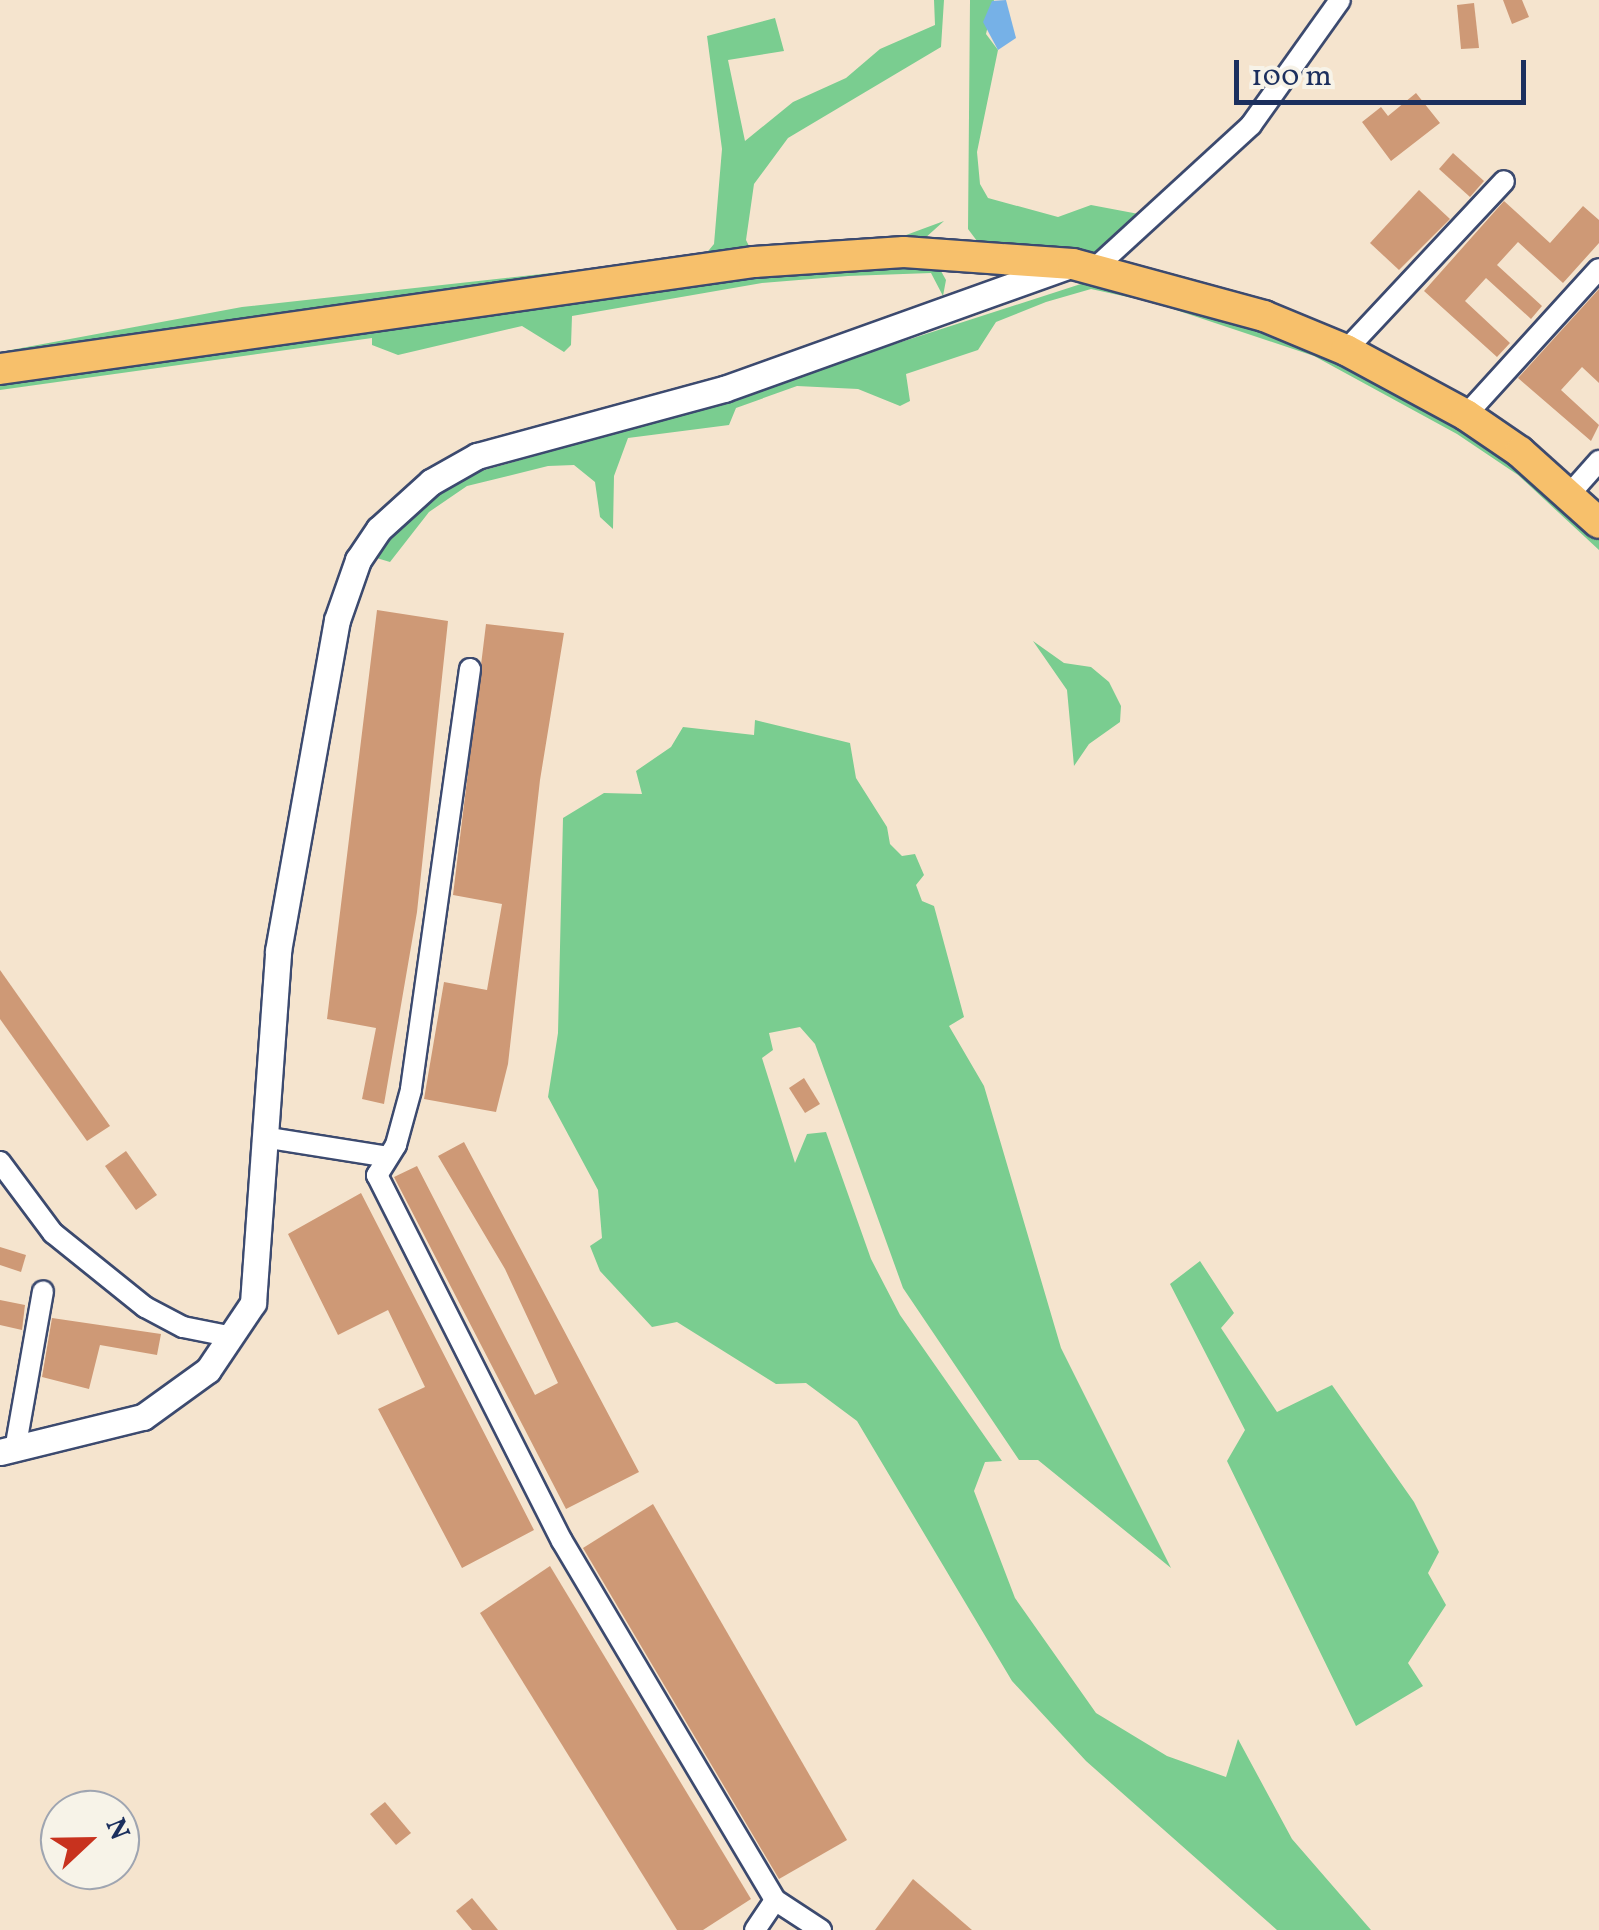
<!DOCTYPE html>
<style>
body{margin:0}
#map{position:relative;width:1599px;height:1930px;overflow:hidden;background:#f5e4ce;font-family:Vollkorn,serif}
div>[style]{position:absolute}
.green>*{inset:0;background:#7acd90}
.water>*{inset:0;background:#76b1e7}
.building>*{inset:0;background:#ce9976}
.roads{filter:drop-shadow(2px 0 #3c4a6f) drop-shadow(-2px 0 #3c4a6f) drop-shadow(0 2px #3c4a6f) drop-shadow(0 -2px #3c4a6f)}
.minor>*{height:20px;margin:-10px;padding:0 10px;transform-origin:10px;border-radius:10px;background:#fff}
.tertiary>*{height:25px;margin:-12.5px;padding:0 12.5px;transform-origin:12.5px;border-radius:12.5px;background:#fff}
.primary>*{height:30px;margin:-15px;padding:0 15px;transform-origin:15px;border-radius:15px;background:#f7c06b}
span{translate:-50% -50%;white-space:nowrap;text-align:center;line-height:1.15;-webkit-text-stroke:9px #f7f3e8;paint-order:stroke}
.north{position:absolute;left:40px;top:1790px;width:100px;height:100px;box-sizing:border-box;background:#f7f3e8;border:2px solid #9fa5b1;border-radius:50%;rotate:68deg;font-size:28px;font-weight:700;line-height:40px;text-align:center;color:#1b2f5e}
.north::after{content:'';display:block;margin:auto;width:35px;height:45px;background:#c8321e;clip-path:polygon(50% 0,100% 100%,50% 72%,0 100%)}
.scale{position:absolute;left:1234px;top:60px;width:292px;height:45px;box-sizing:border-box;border:5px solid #1b2f5e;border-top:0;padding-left:12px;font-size:30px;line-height:35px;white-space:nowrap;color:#1b2f5e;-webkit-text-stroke:8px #f7f3e8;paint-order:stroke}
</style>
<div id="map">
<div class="green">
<div style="clip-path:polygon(934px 0,944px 0,941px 47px,788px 138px,754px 184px,746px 240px,749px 246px,898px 238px,944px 221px,924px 239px,0 360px,0 352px,242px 307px,704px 256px,714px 244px,722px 149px,707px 36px,775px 18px,784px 51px,728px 60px,745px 141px,793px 102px,846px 78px,880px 49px,935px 25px)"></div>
<div style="clip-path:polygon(970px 0,994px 0,986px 34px,998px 50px,977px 152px,980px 184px,988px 198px,1058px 217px,1091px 205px,1144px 215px,1096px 255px,980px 245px,968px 229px)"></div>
<div style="clip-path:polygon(937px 264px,946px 280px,943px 296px,931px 273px,848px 276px,762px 283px,572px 316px,571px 345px,564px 352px,522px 326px,398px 355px,372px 345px,372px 338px,0 390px,0 380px,708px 281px)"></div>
<div style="clip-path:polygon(1087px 282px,1155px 295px,1160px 304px,1091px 289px,1046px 302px,996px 322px,978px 350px,906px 374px,910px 401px,900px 406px,858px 389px,797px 386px,736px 408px,729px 425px,628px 438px,614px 476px,613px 529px,600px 517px,595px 482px,574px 465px,548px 466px,467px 486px,429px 512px,390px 562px,370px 556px,410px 508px,463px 476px,635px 428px)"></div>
<div style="clip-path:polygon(1167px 298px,1269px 326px,1458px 419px,1599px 534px,1599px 550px,1518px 475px,1457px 434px,1314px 356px,1170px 308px)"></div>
<div style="clip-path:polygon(1033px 641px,1064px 663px,1091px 667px,1109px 682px,1121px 706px,1120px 722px,1089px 744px,1074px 766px,1067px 690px)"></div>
<div style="clip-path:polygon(755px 720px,850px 743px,856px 778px,887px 827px,890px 844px,902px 856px,915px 854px,924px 875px,916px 885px,922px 901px,934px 906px,964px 1017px,949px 1026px,984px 1086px,1061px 1348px,1171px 1568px,1038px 1460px,1019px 1460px,903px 1288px,815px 1044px,800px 1027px,769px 1033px,773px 1050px,762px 1058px,795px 1163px,807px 1134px,826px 1132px,871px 1259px,900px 1315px,1002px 1461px,985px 1462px,974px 1491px,1015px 1598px,1096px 1713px,1167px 1756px,1226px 1777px,1238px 1739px,1292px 1839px,1371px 1930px,1277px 1930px,1086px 1761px,1012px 1681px,857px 1421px,806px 1383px,776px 1384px,677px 1322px,652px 1327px,600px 1271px,590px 1246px,602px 1238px,598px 1190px,548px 1097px,558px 1033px,563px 818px,604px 793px,642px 794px,636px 771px,671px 747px,683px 727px,754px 735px)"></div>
<div style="clip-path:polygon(1200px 1261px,1234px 1313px,1221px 1328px,1277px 1412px,1332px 1385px,1414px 1502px,1439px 1552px,1428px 1573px,1446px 1605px,1408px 1663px,1423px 1686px,1356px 1726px,1227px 1461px,1245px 1430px,1170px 1284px)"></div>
</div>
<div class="water">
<div style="clip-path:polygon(1006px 0,1016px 38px,998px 50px,983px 22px,992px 1px)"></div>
</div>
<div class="building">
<div style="clip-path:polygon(1503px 0,1522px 0,1529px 17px,1512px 24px)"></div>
<div style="clip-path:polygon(1474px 3px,1479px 48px,1461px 49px,1457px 5px)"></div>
<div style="clip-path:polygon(1416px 93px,1440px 123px,1391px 161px,1362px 122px,1381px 107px,1388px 116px)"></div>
<div style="clip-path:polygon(1453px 153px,1484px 181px,1470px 197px,1439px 169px)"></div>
<div style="clip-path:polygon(1419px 190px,1450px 219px,1399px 270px,1370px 243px)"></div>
<div style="clip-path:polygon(1504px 201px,1550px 243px,1583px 206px,1599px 220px,1599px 243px,1563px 283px,1518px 242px,1497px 265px,1542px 306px,1531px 319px,1486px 278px,1465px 301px,1510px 343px,1497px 357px,1424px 291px)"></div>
<div style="clip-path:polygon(1599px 289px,1599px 383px,1582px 367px,1561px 390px,1599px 425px,1591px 441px,1518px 378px)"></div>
<div style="clip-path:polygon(377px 610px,448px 621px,417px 912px,384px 1104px,362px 1099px,376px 1028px,327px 1019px)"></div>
<div style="clip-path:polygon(486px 624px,564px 633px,540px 780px,508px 1064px,496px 1112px,424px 1099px,444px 982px,487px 990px,502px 904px,453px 895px)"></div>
<div style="clip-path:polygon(0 970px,110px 1126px,87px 1141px,0 1019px)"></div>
<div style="clip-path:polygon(804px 1078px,820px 1104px,805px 1113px,789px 1088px)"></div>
<div style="clip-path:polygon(464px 1142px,639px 1472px,566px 1509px,394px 1177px,417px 1166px,535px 1395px,558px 1383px,505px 1269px,438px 1156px)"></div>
<div style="clip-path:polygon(126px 1151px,157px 1195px,136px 1210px,105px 1166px)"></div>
<div style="clip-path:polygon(361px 1193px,534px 1530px,462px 1568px,378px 1409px,425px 1387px,388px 1310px,338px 1335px,288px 1234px)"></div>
<div style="clip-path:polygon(0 1247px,26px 1255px,21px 1272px,0 1265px)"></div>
<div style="clip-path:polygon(0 1300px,25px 1305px,22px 1330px,0 1325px)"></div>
<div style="clip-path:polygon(52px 1318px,161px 1334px,157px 1355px,100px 1345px,89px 1389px,42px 1377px)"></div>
<div style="clip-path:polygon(653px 1504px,847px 1840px,779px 1879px,583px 1548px)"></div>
<div style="clip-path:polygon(550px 1566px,751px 1899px,703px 1930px,677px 1930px,480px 1613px)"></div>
<div style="clip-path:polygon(385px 1802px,411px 1833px,396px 1845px,370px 1814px)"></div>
<div style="clip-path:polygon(913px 1879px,972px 1930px,875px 1930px)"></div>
<div style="clip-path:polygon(472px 1898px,498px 1930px,472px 1930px,456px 1911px)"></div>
</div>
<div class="roads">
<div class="minor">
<div style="left:1094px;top:269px;width:213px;rotate:-42.5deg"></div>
<div style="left:1251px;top:125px;width:153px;rotate:-54.5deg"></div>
<div style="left:1346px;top:350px;width:231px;rotate:-46.9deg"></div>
<div style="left:1466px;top:415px;width:197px;rotate:-47.7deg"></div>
<div style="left:1568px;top:496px;width:47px;rotate:-48.5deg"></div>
<div style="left:470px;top:669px;width:425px;rotate:98deg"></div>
<div style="left:411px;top:1090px;width:57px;rotate:105.3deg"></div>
<div style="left:396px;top:1145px;width:36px;rotate:122deg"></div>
<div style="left:377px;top:1175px;width:410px;rotate:63.2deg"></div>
<div style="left:562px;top:1541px;width:417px;rotate:59.3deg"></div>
<div style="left:775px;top:1900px;width:55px;rotate:33.1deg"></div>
<div style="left:269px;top:1138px;width:115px;rotate:9deg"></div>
<div style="left:0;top:1162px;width:89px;rotate:53.3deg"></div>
<div style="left:53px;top:1233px;width:118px;rotate:38.8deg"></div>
<div style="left:145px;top:1307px;width:43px;rotate:27.8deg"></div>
<div style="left:183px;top:1327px;width:51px;rotate:11.3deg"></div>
<div style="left:15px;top:1450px;width:161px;rotate:-80deg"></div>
<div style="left:755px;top:1930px;width:36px;rotate:-56deg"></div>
</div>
<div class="tertiary">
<div style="left:0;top:1452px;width:147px;rotate:-13.8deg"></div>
<div style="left:143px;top:1417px;width:80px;rotate:-35.9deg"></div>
<div style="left:208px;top:1370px;width:81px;rotate:-56.1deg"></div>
<div style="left:253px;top:1303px;width:353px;rotate:-85.9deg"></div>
<div style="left:278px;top:951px;width:336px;rotate:-79.9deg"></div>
<div style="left:337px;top:620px;width:64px;rotate:-70.7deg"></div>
<div style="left:358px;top:560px;width:37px;rotate:-56deg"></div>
<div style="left:379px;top:529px;width:70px;rotate:-42.1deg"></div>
<div style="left:431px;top:482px;width:53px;rotate:-29.5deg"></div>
<div style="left:477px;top:456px;width:256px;rotate:-15.2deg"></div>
<div style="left:724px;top:389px;width:365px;rotate:-19.7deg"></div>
</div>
<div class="primary">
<div style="left:0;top:369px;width:762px;rotate:-8.08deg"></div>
<div style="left:754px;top:262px;width:150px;rotate:-3.8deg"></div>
<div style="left:904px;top:252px;width:169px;rotate:4.1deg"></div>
<div style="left:1073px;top:264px;width:198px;rotate:15.2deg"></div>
<div style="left:1264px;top:316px;width:89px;rotate:22.5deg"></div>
<div style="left:1346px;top:350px;width:136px;rotate:28.4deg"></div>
<div style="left:1466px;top:415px;width:65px;rotate:34.4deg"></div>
<div style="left:1520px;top:452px;width:106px;rotate:41.9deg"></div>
</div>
</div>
<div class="north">N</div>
<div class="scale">100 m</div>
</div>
